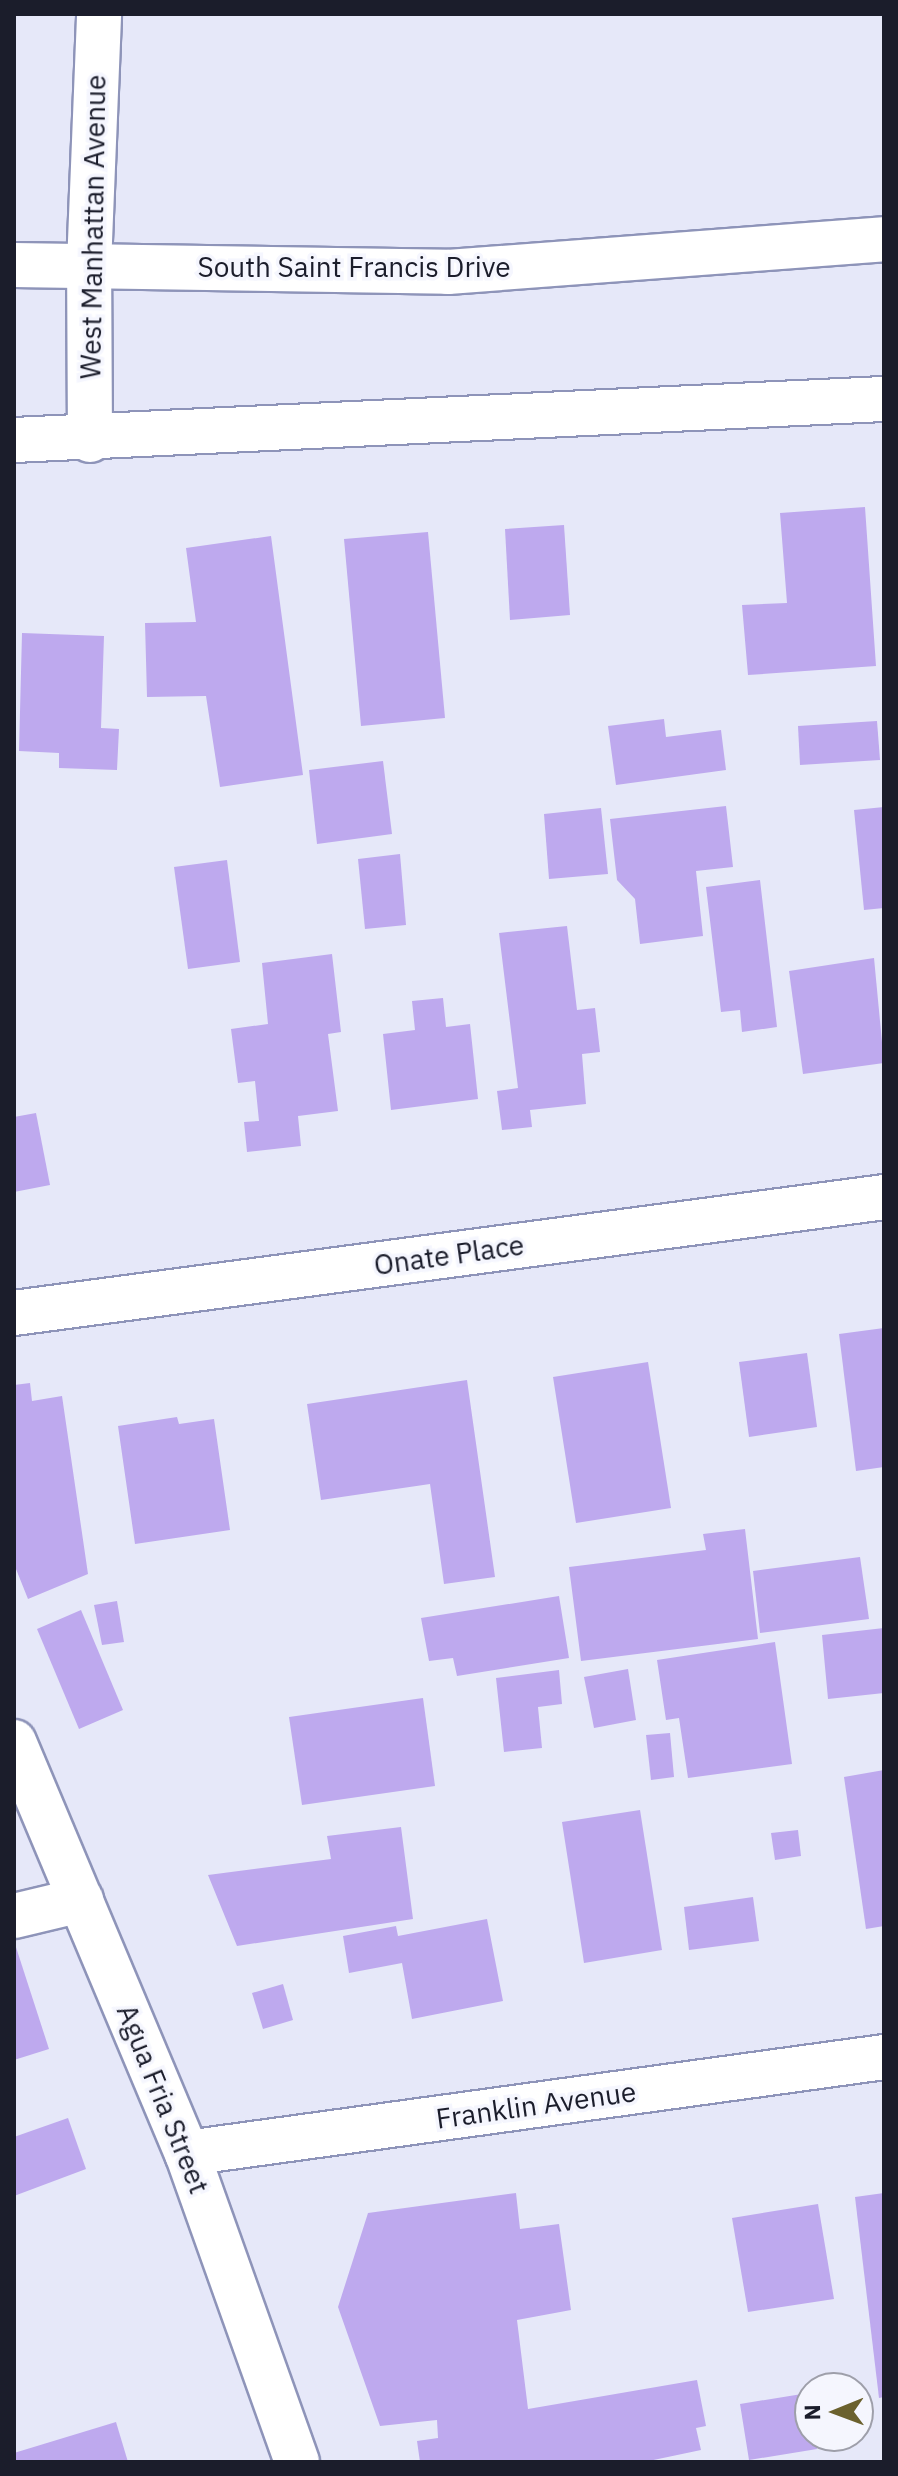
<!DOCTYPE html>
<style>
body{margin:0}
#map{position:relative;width:898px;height:2476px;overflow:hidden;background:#e6e8f9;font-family:"IBM Plex Sans",sans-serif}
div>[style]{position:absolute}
.building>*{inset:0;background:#bea9ee}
.roads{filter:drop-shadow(2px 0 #8e94b9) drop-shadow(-2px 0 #8e94b9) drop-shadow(0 2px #8e94b9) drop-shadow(0 -2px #8e94b9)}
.minor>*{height:44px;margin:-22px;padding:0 22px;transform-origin:22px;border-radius:22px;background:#fff}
.tertiary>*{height:44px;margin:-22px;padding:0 22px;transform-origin:22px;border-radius:22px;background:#fff}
.trunk>*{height:44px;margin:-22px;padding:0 22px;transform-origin:22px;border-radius:22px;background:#fff}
span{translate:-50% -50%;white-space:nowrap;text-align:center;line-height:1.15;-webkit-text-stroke:7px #f5f6fe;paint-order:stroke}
.street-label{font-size:28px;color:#1b1d2b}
.frame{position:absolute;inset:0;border:16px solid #1b1d2b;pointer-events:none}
.north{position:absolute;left:794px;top:2372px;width:80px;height:80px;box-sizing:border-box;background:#f5f6fe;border:2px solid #9e9faa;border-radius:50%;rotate:269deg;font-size:22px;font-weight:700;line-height:32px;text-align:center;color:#1b1d2b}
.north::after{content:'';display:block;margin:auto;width:28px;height:36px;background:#6b612e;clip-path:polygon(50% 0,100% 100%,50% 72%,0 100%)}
</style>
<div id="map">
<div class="building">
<div style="clip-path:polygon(865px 507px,876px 666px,748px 675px,742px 605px,787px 603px,780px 513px)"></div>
<div style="clip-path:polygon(564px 525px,570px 615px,510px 620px,505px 529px)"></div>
<div style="clip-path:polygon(428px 532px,445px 718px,361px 726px,344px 539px)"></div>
<div style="clip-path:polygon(271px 536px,303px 775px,220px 787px,206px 696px,147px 697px,145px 623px,196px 622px,186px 548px)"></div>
<div style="clip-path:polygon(22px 633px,104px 636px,101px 728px,119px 729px,117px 770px,59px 768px,59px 753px,19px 751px)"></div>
<div style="clip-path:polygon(664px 719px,666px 737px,721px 730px,726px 770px,616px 785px,608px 726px)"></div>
<div style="clip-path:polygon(877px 721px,880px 760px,800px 765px,798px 726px)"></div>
<div style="clip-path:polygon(383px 761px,392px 834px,317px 844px,309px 770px)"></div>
<div style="clip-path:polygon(726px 806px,733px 867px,696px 871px,703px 936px,640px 944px,635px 899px,617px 880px,610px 819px)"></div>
<div style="clip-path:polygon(884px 807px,884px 908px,864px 910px,854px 810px)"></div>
<div style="clip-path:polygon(601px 808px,608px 874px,549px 879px,544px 814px)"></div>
<div style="clip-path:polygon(400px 854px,406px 925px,365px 929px,358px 859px)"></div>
<div style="clip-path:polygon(227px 860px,240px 962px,188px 969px,174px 867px)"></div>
<div style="clip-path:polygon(760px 880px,777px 1027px,742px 1032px,740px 1010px,721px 1012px,706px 887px)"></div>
<div style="clip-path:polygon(567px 926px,577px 1010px,595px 1008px,600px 1052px,582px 1054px,586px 1104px,530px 1110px,532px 1127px,502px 1130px,497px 1091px,518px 1088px,499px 933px)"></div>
<div style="clip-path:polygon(332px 954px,341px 1032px,328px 1034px,338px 1111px,298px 1116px,301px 1146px,247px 1152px,244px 1122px,259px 1121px,255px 1081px,238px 1083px,231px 1029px,268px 1024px,262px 963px)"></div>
<div style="clip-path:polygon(874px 958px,884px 1063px,803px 1074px,789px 971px)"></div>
<div style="clip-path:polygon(443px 998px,446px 1027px,470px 1024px,478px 1099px,391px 1110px,383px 1034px,415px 1030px,412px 1001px)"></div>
<div style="clip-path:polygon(36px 1113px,50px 1185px,14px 1192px,14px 1117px)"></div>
<div style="clip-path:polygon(884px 1328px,884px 1467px,856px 1471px,839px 1334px)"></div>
<div style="clip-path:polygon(807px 1353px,817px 1427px,749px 1437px,739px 1362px)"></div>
<div style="clip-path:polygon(648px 1362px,671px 1508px,576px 1523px,553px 1377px)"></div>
<div style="clip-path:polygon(467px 1380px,495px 1577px,444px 1584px,430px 1484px,321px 1500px,307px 1404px)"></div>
<div style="clip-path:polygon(30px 1383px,32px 1401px,62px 1396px,88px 1574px,28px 1599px,14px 1564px,14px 1385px)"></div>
<div style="clip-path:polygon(177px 1417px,179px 1424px,214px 1419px,230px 1530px,135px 1544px,118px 1426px)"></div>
<div style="clip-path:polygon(745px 1529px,758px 1639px,581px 1661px,569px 1567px,706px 1550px,703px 1534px)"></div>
<div style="clip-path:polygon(860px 1557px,869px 1619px,760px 1633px,753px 1571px)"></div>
<div style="clip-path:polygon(559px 1596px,569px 1658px,457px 1676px,453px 1658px,429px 1661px,421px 1618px)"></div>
<div style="clip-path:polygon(117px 1601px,124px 1642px,102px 1645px,94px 1605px)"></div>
<div style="clip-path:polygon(81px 1610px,123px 1710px,79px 1729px,37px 1629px)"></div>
<div style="clip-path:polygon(884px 1628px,884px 1693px,828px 1699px,822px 1635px)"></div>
<div style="clip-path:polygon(775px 1642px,792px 1764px,688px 1778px,679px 1718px,666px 1720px,657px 1660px)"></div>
<div style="clip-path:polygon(628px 1669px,636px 1720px,594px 1728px,584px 1677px)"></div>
<div style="clip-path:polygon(559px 1670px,562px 1704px,538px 1707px,542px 1748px,504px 1752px,496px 1678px)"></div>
<div style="clip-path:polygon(423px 1698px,435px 1786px,302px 1805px,289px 1717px)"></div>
<div style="clip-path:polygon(670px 1733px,674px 1777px,651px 1780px,646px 1735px)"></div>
<div style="clip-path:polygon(884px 1770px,884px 1926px,866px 1929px,844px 1777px)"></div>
<div style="clip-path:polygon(640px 1810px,662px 1950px,584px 1963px,562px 1822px)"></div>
<div style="clip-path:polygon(401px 1827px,413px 1919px,237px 1946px,208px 1875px,331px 1859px,327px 1836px)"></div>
<div style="clip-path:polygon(798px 1830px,801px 1856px,775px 1860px,771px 1833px)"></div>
<div style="clip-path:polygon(753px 1897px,759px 1941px,689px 1950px,684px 1907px)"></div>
<div style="clip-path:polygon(487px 1919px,503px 2001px,412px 2019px,402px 1963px,349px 1973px,343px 1936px,396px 1926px,398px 1936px)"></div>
<div style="clip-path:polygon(14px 1941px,49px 2049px,14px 2060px)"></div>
<div style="clip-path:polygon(283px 1984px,293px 2020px,263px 2029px,252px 1993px)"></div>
<div style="clip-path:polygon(68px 2118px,86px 2169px,14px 2196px,14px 2137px)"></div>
<div style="clip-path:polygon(516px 2193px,520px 2229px,559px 2224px,571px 2310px,517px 2320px,528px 2409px,697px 2380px,706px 2426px,696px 2428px,701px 2450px,644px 2462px,420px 2462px,417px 2441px,438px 2438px,437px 2420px,380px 2426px,338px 2307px,368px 2213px)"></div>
<div style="clip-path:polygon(884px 2193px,884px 2397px,879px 2398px,855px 2197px)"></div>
<div style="clip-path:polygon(818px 2204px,834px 2299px,748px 2312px,732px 2218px)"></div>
<div style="clip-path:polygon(808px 2393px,810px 2436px,815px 2436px,817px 2449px,749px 2460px,740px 2404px)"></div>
<div style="clip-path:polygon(116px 2422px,128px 2462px,14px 2462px,14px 2453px)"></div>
</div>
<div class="roads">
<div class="minor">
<div style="left:90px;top:440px;width:174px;rotate:-90.3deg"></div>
<div style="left:89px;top:266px;width:252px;rotate:-87.7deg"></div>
<div style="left:14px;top:1313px;width:878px;rotate:-7.59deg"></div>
<div style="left:14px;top:1916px;width:69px;rotate:-13.4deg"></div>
<div style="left:187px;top:2153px;width:704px;rotate:-7.84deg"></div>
</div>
<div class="tertiary">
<div style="left:14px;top:1742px;width:446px;rotate:67.2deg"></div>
<div style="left:187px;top:2153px;width:328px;rotate:70.4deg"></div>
</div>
<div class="trunk">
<div style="left:14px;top:265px;width:434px;rotate:0.9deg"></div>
<div style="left:448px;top:272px;width:437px;rotate:-4.3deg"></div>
<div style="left:14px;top:440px;width:871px;rotate:-2.7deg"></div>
</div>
</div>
<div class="street-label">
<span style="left:93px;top:227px;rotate:-89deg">West Manhattan Avenue</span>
<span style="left:354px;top:267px">South Saint Francis Drive</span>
<span style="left:449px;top:1255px;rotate:-8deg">Onate Place</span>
<span style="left:163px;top:2099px;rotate:68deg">Agua Fria Street</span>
<span style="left:536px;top:2105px;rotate:-8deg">Franklin Avenue</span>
</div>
<div class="frame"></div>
<div class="north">N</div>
</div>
